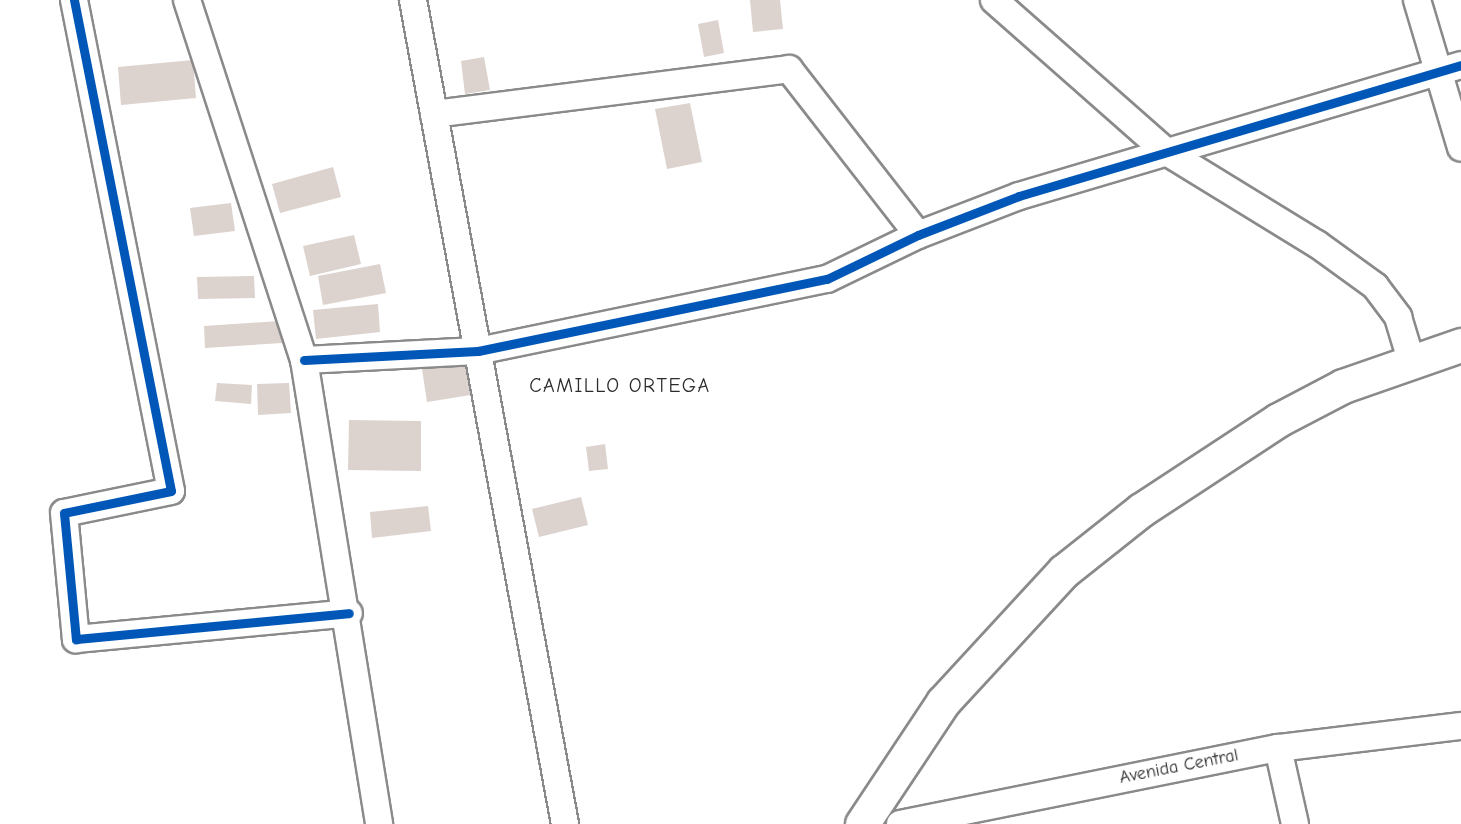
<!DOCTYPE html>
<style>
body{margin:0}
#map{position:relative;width:1461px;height:824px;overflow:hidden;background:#fff;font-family:"Comic Neue",sans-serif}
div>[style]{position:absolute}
.building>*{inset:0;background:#dcd2ce}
.roads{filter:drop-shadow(2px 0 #8a8a8a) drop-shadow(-2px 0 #8a8a8a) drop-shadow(0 2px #8a8a8a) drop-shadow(0 -2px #8a8a8a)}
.street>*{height:26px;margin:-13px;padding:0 13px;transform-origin:13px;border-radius:13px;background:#fff}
.secondary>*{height:33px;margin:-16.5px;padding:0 16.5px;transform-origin:16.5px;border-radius:16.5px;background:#fff}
.cycleway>*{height:9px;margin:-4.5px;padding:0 4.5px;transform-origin:4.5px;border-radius:4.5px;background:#0057b8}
span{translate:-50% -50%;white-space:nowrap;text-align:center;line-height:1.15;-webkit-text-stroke:6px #fff;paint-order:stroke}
.street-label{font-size:18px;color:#2b2b2b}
.neighbourhood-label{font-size:20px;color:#2b2b2b;letter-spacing:1.5px}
</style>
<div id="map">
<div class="building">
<div style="clip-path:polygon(750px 0,780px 0,783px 29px,753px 32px)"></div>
<div style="clip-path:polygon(718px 20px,724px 53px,704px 57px,698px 24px)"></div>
<div style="clip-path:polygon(484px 57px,490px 90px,465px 94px,461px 61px)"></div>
<div style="clip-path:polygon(193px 60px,196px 98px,121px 105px,118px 67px)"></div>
<div style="clip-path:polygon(690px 103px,702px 162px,667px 169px,655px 109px)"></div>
<div style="clip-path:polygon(333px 167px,341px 197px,280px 213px,272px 184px)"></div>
<div style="clip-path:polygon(231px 203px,235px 231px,194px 236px,190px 208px)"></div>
<div style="clip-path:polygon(354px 235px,361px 264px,310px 276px,303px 246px)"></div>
<div style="clip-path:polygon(380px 264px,386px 293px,323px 305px,318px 276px)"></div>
<div style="clip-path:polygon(254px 276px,255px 298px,198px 299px,197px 277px)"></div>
<div style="clip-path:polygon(378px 304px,380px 332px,316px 339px,313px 310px)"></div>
<div style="clip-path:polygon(280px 321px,282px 343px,205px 348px,204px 326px)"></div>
<div style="clip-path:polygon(471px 361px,477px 394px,427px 402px,422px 369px)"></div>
<div style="clip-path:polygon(217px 383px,252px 385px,251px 404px,215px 401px)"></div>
<div style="clip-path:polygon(289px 383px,291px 413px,258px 415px,257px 384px)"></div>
<div style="clip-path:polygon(349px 420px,421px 421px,421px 471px,348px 470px)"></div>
<div style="clip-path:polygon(605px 444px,608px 469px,589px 471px,586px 447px)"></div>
<div style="clip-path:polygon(581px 497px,588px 525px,539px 537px,532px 509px)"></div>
<div style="clip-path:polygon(428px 506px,431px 531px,372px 538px,370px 512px)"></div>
</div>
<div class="roads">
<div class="street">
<div style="left:74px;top:0;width:500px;rotate:78.82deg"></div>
<div style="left:171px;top:491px;width:109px;rotate:168.4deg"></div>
<div style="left:64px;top:513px;width:127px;rotate:84.6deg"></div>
<div style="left:76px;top:639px;width:274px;rotate:-5.4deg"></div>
<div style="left:187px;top:0;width:379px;rotate:72deg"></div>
<div style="left:304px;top:360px;width:470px;rotate:80.8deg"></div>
<div style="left:413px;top:0;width:838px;rotate:79.55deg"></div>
<div style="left:994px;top:0;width:228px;rotate:41.4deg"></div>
<div style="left:1165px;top:151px;width:178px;rotate:31.5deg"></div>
<div style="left:1317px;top:244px;width:72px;rotate:35.9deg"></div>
<div style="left:1375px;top:286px;width:39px;rotate:53deg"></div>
<div style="left:1398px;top:317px;width:45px;rotate:73.2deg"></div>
<div style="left:1417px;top:0;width:154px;rotate:73.4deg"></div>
<div style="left:434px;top:114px;width:358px;rotate:-7.2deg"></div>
<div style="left:789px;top:69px;width:210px;rotate:52.1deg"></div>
<div style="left:304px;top:360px;width:174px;rotate:-3deg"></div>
<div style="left:478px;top:351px;width:356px;rotate:-11.7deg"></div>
<div style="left:827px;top:279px;width:101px;rotate:-25.8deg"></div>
<div style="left:918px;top:235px;width:108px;rotate:-21.1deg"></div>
<div style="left:1019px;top:196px;width:461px;rotate:-16.5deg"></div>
<div style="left:1278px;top:748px;width:78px;rotate:77.4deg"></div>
<div style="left:900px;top:824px;width:386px;rotate:-11.4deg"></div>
<div style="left:1278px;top:748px;width:184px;rotate:-6.9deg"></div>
</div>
<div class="secondary">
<div style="left:862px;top:824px;width:146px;rotate:-56.4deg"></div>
<div style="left:943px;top:702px;width:178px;rotate:-47.3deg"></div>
<div style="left:1064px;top:571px;width:98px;rotate:-38.4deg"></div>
<div style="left:1141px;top:510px;width:164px;rotate:-33.3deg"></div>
<div style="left:1278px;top:420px;width:73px;rotate:-27.6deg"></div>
<div style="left:1343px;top:386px;width:125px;rotate:-19.2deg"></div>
</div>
</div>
<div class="cycleway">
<div style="left:74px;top:0;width:500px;rotate:78.82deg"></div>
<div style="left:171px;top:491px;width:109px;rotate:168.4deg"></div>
<div style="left:64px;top:513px;width:127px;rotate:84.6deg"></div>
<div style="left:76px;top:639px;width:274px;rotate:-5.4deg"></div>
<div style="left:304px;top:360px;width:174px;rotate:-3deg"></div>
<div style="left:478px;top:351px;width:356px;rotate:-11.7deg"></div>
<div style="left:827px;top:279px;width:101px;rotate:-25.8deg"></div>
<div style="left:918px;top:235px;width:108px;rotate:-21.1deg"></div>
<div style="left:1019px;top:196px;width:461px;rotate:-16.5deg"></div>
</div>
<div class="street-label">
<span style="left:1179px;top:767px;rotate:-11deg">Avenida Central</span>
</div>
<div class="neighbourhood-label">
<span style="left:620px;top:385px">CAMILLO ORTEGA</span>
</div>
</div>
